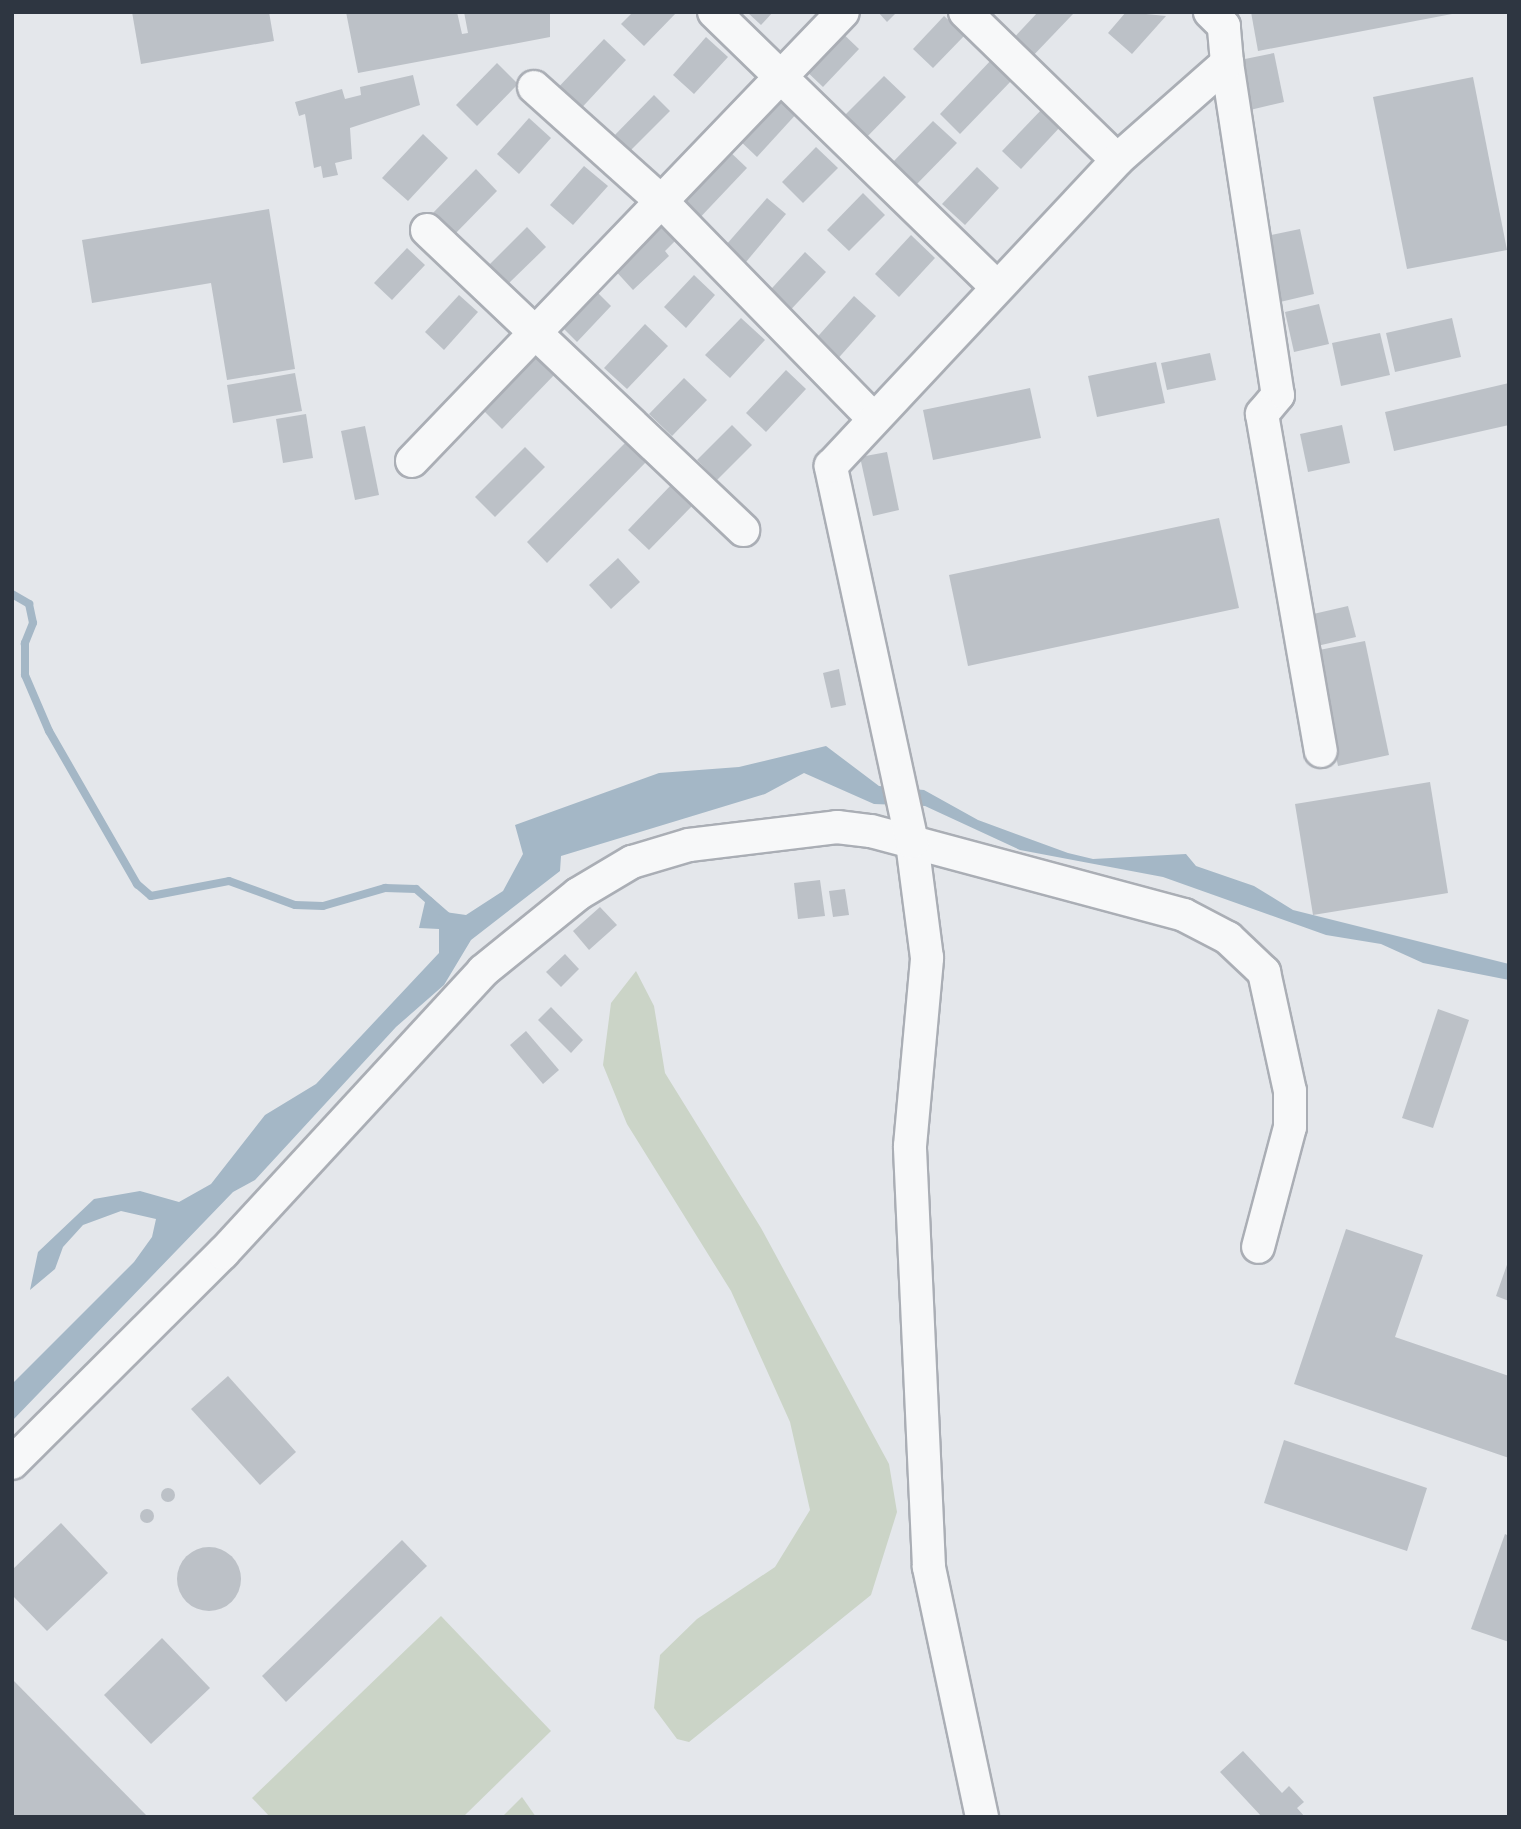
<!DOCTYPE html>
<style>
body{margin:0}
#map{position:relative;width:1521px;height:1829px;overflow:hidden;background:#e4e7eb;font-family:"DM Sans",sans-serif}
div>[style]{position:absolute}
.green>*{inset:0;background:#cbd4c7}
.water>*{inset:0;background:#a4b7c6}
.stream>*{height:8px;margin:-4px;padding:0 4px;transform-origin:4px;border-radius:4px;background:#a4b7c6}
.building>*{inset:0;background:#bcc1c7}
.round{border-radius:50%}
.roads{filter:drop-shadow(2px 0 #aaaeb5) drop-shadow(-2px 0 #aaaeb5) drop-shadow(0 2px #aaaeb5) drop-shadow(0 -2px #aaaeb5)}
.minor>*{height:32px;margin:-16px;padding:0 16px;transform-origin:16px;border-radius:16px;background:#f7f8f9}
span{translate:-50% -50%;white-space:nowrap;text-align:center;line-height:1.15;-webkit-text-stroke:6px #f4f6f8;paint-order:stroke}
.frame{position:absolute;inset:0;border:14px solid #2e3641;pointer-events:none}
</style>
<div id="map">
<div class="green">
<div style="clip-path:polygon(636px 971px,654px 1006px,665px 1073px,761px 1228px,889px 1464px,897px 1512px,871px 1595px,689px 1742px,677px 1739px,654px 1708px,660px 1655px,697px 1619px,775px 1567px,810px 1510px,790px 1422px,731px 1291px,627px 1124px,603px 1065px,611px 1003px)"></div>
<div style="clip-path:polygon(441px 1616px,551px 1731px,463px 1817px,270px 1817px,252px 1798px)"></div>
<div style="clip-path:polygon(522px 1797px,536px 1817px,502px 1817px)"></div>
</div>
<div class="water">
<div style="clip-path:polygon(826px 746px,879px 786px,924px 790px,978px 820px,1068px 853px,1093px 859px,1186px 854px,1196px 866px,1254px 886px,1293px 910px,1509px 964px,1509px 980px,1423px 963px,1381px 944px,1326px 935px,1163px 877px,1020px 850px,925px 806px,874px 804px,804px 773px,765px 794px,561px 856px,560px 871px,471px 940px,444px 985px,396px 1027px,255px 1180px,233px 1192px,12px 1421px,12px 1384px,134px 1262px,152px 1237px,156px 1219px,121px 1211px,83px 1225px,63px 1247px,55px 1269px,30px 1290px,38px 1252px,94px 1199px,140px 1191px,179px 1202px,211px 1184px,265px 1115px,316px 1084px,439px 953px,439px 929px,419px 928px,425px 902px,431px 897px,445px 912px,466px 915px,503px 891px,523px 854px,515px 825px,659px 773px,739px 767px)"></div>
</div>
<div class="stream">
<div style="left:12px;top:594px;width:20px;rotate:30deg"></div>
<div style="left:29px;top:604px;width:19px;rotate:78deg"></div>
<div style="left:33px;top:623px;width:22px;rotate:112deg"></div>
<div style="left:25px;top:643px;width:32px;rotate:90deg"></div>
<div style="left:25px;top:675px;width:61px;rotate:66.8deg"></div>
<div style="left:49px;top:731px;width:177px;rotate:60.1deg"></div>
<div style="left:137px;top:884px;width:18px;rotate:41deg"></div>
<div style="left:151px;top:896px;width:79px;rotate:-10.9deg"></div>
<div style="left:229px;top:881px;width:70px;rotate:20deg"></div>
<div style="left:295px;top:905px;width:28px;rotate:2deg"></div>
<div style="left:323px;top:906px;width:65px;rotate:-16.2deg"></div>
<div style="left:385px;top:888px;width:31px;rotate:2deg"></div>
<div style="left:416px;top:889px;width:41px;rotate:41.1deg"></div>
</div>
<div class="building">
<div style="clip-path:polygon(132px 12px,269px 12px,274px 41px,141px 64px)"></div>
<div style="clip-path:polygon(346px 12px,457px 12px,462px 34px,468px 33px,464px 12px,550px 12px,550px 37px,358px 73px)"></div>
<div style="clip-path:polygon(633px 12px,677px 12px,644px 46px,621px 24px)"></div>
<div style="clip-path:polygon(747px 12px,773px 12px,761px 25px)"></div>
<div style="clip-path:polygon(878px 12px,897px 12px,887px 22px)"></div>
<div style="clip-path:polygon(1038px 12px,1073px 14px,1029px 60px,1010px 42px)"></div>
<div style="clip-path:polygon(1126px 12px,1166px 16px,1132px 54px,1108px 33px)"></div>
<div style="clip-path:polygon(1251px 12px,1452px 12px,1452px 14px,1258px 51px)"></div>
<div style="clip-path:polygon(944px 16px,965px 35px,933px 68px,913px 49px)"></div>
<div style="clip-path:polygon(837px 28px,859px 49px,823px 87px,801px 66px)"></div>
<div style="clip-path:polygon(706px 37px,728px 57px,694px 94px,673px 75px)"></div>
<div style="clip-path:polygon(604px 39px,626px 60px,575px 115px,553px 93px)"></div>
<div style="clip-path:polygon(1274px 53px,1284px 102px,1250px 110px,1240px 60px)"></div>
<div style="clip-path:polygon(993px 58px,1013px 79px,960px 134px,940px 114px)"></div>
<div style="clip-path:polygon(497px 63px,518px 84px,477px 126px,456px 105px)"></div>
<div style="clip-path:polygon(413px 75px,420px 105px,350px 128px,352px 159px,335px 163px,338px 175px,323px 178px,321px 166px,314px 168px,305px 114px,299px 116px,295px 102px,342px 89px,345px 99px,361px 95px,360px 87px)"></div>
<div style="clip-path:polygon(884px 76px,906px 97px,861px 143px,839px 121px)"></div>
<div style="clip-path:polygon(1473px 77px,1507px 250px,1407px 269px,1373px 97px)"></div>
<div style="clip-path:polygon(779px 91px,799px 111px,757px 157px,736px 137px)"></div>
<div style="clip-path:polygon(654px 95px,670px 111px,625px 156px,609px 141px)"></div>
<div style="clip-path:polygon(1043px 108px,1061px 126px,1021px 169px,1002px 151px)"></div>
<div style="clip-path:polygon(529px 118px,551px 138px,519px 174px,497px 154px)"></div>
<div style="clip-path:polygon(933px 121px,957px 143px,912px 189px,889px 166px)"></div>
<div style="clip-path:polygon(423px 134px,448px 158px,408px 201px,382px 178px)"></div>
<div style="clip-path:polygon(816px 147px,838px 168px,803px 203px,782px 182px)"></div>
<div style="clip-path:polygon(727px 149px,747px 168px,693px 225px,673px 205px)"></div>
<div style="clip-path:polygon(584px 166px,608px 186px,573px 225px,550px 205px)"></div>
<div style="clip-path:polygon(977px 167px,999px 188px,965px 225px,942px 204px)"></div>
<div style="clip-path:polygon(476px 169px,497px 191px,451px 238px,429px 217px)"></div>
<div style="clip-path:polygon(863px 193px,885px 215px,849px 251px,827px 230px)"></div>
<div style="clip-path:polygon(767px 198px,786px 214px,746px 262px,726px 245px)"></div>
<div style="clip-path:polygon(269px 209px,295px 369px,227px 380px,211px 283px,92px 303px,82px 240px)"></div>
<div style="clip-path:polygon(659px 222px,676px 240px,665px 251px,669px 256px,633px 290px,612px 267px)"></div>
<div style="clip-path:polygon(527px 227px,546px 247px,503px 289px,484px 270px)"></div>
<div style="clip-path:polygon(1300px 229px,1314px 294px,1280px 302px,1266px 236px)"></div>
<div style="clip-path:polygon(911px 235px,935px 258px,899px 297px,875px 274px)"></div>
<div style="clip-path:polygon(407px 248px,425px 265px,392px 300px,374px 283px)"></div>
<div style="clip-path:polygon(805px 252px,826px 272px,784px 317px,763px 298px)"></div>
<div style="clip-path:polygon(694px 275px,715px 295px,686px 328px,664px 307px)"></div>
<div style="clip-path:polygon(593px 288px,611px 306px,577px 342px,558px 323px)"></div>
<div style="clip-path:polygon(459px 295px,478px 312px,444px 350px,425px 332px)"></div>
<div style="clip-path:polygon(854px 296px,876px 316px,834px 363px,812px 343px)"></div>
<div style="clip-path:polygon(1319px 304px,1329px 344px,1294px 352px,1285px 312px)"></div>
<div style="clip-path:polygon(741px 318px,765px 340px,730px 378px,705px 355px)"></div>
<div style="clip-path:polygon(1452px 318px,1461px 357px,1395px 372px,1386px 333px)"></div>
<div style="clip-path:polygon(645px 324px,668px 346px,627px 389px,604px 368px)"></div>
<div style="clip-path:polygon(1380px 333px,1390px 375px,1341px 386px,1332px 343px)"></div>
<div style="clip-path:polygon(533px 347px,558px 371px,502px 429px,478px 405px)"></div>
<div style="clip-path:polygon(1210px 353px,1216px 380px,1167px 390px,1161px 363px)"></div>
<div style="clip-path:polygon(1156px 362px,1165px 403px,1097px 417px,1088px 376px)"></div>
<div style="clip-path:polygon(786px 370px,806px 389px,766px 432px,746px 413px)"></div>
<div style="clip-path:polygon(295px 373px,302px 411px,233px 423px,227px 385px)"></div>
<div style="clip-path:polygon(684px 378px,707px 400px,672px 436px,649px 414px)"></div>
<div style="clip-path:polygon(1509px 383px,1509px 425px,1394px 451px,1385px 412px)"></div>
<div style="clip-path:polygon(1030px 388px,1041px 438px,933px 460px,923px 410px)"></div>
<div style="clip-path:polygon(306px 414px,313px 458px,283px 463px,276px 419px)"></div>
<div style="clip-path:polygon(732px 425px,752px 445px,717px 480px,697px 460px)"></div>
<div style="clip-path:polygon(1342px 425px,1350px 463px,1308px 472px,1300px 434px)"></div>
<div style="clip-path:polygon(365px 426px,379px 495px,355px 500px,341px 431px)"></div>
<div style="clip-path:polygon(628px 440px,648px 460px,547px 563px,527px 542px)"></div>
<div style="clip-path:polygon(525px 447px,545px 467px,495px 517px,475px 497px)"></div>
<div style="clip-path:polygon(887px 452px,899px 510px,873px 516px,860px 457px)"></div>
<div style="clip-path:polygon(672px 484px,693px 505px,649px 550px,628px 530px)"></div>
<div style="clip-path:polygon(1219px 518px,1239px 608px,968px 666px,949px 575px)"></div>
<div style="clip-path:polygon(618px 558px,640px 582px,611px 609px,589px 585px)"></div>
<div style="clip-path:polygon(1348px 606px,1356px 637px,1317px 646px,1309px 615px)"></div>
<div style="clip-path:polygon(1365px 641px,1389px 755px,1338px 766px,1314px 651px)"></div>
<div style="clip-path:polygon(839px 669px,846px 705px,831px 708px,823px 673px)"></div>
<div style="clip-path:polygon(1430px 782px,1448px 893px,1313px 915px,1295px 804px)"></div>
<div style="clip-path:polygon(820px 880px,825px 916px,798px 919px,794px 883px)"></div>
<div style="clip-path:polygon(845px 889px,849px 915px,833px 917px,829px 891px)"></div>
<div style="clip-path:polygon(600px 907px,617px 925px,589px 950px,573px 931px)"></div>
<div style="clip-path:polygon(565px 954px,579px 969px,561px 987px,546px 972px)"></div>
<div style="clip-path:polygon(551px 1007px,583px 1040px,571px 1053px,538px 1020px)"></div>
<div style="clip-path:polygon(1438px 1009px,1469px 1020px,1433px 1128px,1402px 1118px)"></div>
<div style="clip-path:polygon(526px 1031px,559px 1070px,543px 1084px,510px 1045px)"></div>
<div style="clip-path:polygon(1346px 1229px,1423px 1255px,1395px 1337px,1509px 1376px,1509px 1458px,1294px 1384px)"></div>
<div style="clip-path:polygon(1509px 1259px,1509px 1301px,1496px 1296px)"></div>
<div style="clip-path:polygon(228px 1376px,296px 1452px,260px 1485px,191px 1409px)"></div>
<div style="clip-path:polygon(1284px 1440px,1427px 1488px,1407px 1551px,1264px 1503px)"></div>
<div class="round" style="left:161px;top:1488px;width:14px;height:14px"></div>
<div class="round" style="left:140px;top:1509px;width:14px;height:14px"></div>
<div style="clip-path:polygon(61px 1523px,108px 1573px,47px 1631px,12px 1595px,12px 1570px)"></div>
<div style="clip-path:polygon(1505px 1534px,1509px 1536px,1509px 1642px,1471px 1629px)"></div>
<div style="clip-path:polygon(402px 1540px,427px 1566px,286px 1702px,262px 1676px)"></div>
<div class="round" style="left:177px;top:1547px;width:64px;height:64px"></div>
<div style="clip-path:polygon(162px 1638px,210px 1688px,151px 1744px,104px 1695px)"></div>
<div style="clip-path:polygon(12px 1679px,148px 1817px,12px 1817px)"></div>
<div style="clip-path:polygon(1243px 1751px,1282px 1793px,1289px 1786px,1304px 1802px,1297px 1808px,1305px 1817px,1262px 1817px,1220px 1772px)"></div>
</div>
<div class="roads">
<div class="minor">
<div style="left:714px;top:12px;width:392px;rotate:44.2deg"></div>
<div style="left:965px;top:12px;width:212px;rotate:44.2deg"></div>
<div style="left:1227px;top:63px;width:336px;rotate:81.3deg"></div>
<div style="left:1278px;top:395px;width:25px;rotate:130deg"></div>
<div style="left:1262px;top:414px;width:342px;rotate:80.1deg"></div>
<div style="left:534px;top:87px;width:172px;rotate:41.9deg"></div>
<div style="left:662px;top:202px;width:301px;rotate:45.7deg"></div>
<div style="left:427px;top:230px;width:436px;rotate:43.5deg"></div>
<div style="left:412px;top:461px;width:622px;rotate:-46.17deg"></div>
<div style="left:12px;top:1463px;width:298px;rotate:-44.9deg"></div>
<div style="left:223px;top:1253px;width:384px;rotate:-47.3deg"></div>
<div style="left:483px;top:971px;width:122px;rotate:-39deg"></div>
<div style="left:578px;top:894px;width:63px;rotate:-30.7deg"></div>
<div style="left:632px;top:862px;width:59px;rotate:-16.6deg"></div>
<div style="left:689px;top:845px;width:149px;rotate:-6.9deg"></div>
<div style="left:837px;top:827px;width:34px;rotate:7deg"></div>
<div style="left:871px;top:831px;width:324px;rotate:15deg"></div>
<div style="left:1184px;top:915px;width:50px;rotate:27.6deg"></div>
<div style="left:1228px;top:938px;width:50px;rotate:43.4deg"></div>
<div style="left:1264px;top:972px;width:122px;rotate:77.7deg"></div>
<div style="left:1290px;top:1091px;width:36px;rotate:90deg"></div>
<div style="left:1290px;top:1127px;width:124px;rotate:104.9deg"></div>
<div style="left:982px;top:1817px;width:256px;rotate:-102deg"></div>
<div style="left:929px;top:1567px;width:421px;rotate:-92.6deg"></div>
<div style="left:910px;top:1146px;width:189px;rotate:-84.8deg"></div>
<div style="left:927px;top:958px;width:117px;rotate:-97.4deg"></div>
<div style="left:912px;top:842px;width:385px;rotate:-102.2deg"></div>
<div style="left:831px;top:466px;width:419px;rotate:-46.9deg"></div>
<div style="left:1117px;top:160px;width:147px;rotate:-41.4deg"></div>
<div style="left:1227px;top:63px;width:37px;rotate:-95deg"></div>
<div style="left:1224px;top:26px;width:20px;rotate:-135deg"></div>
</div>
</div>
<div class="frame"></div>
</div>
